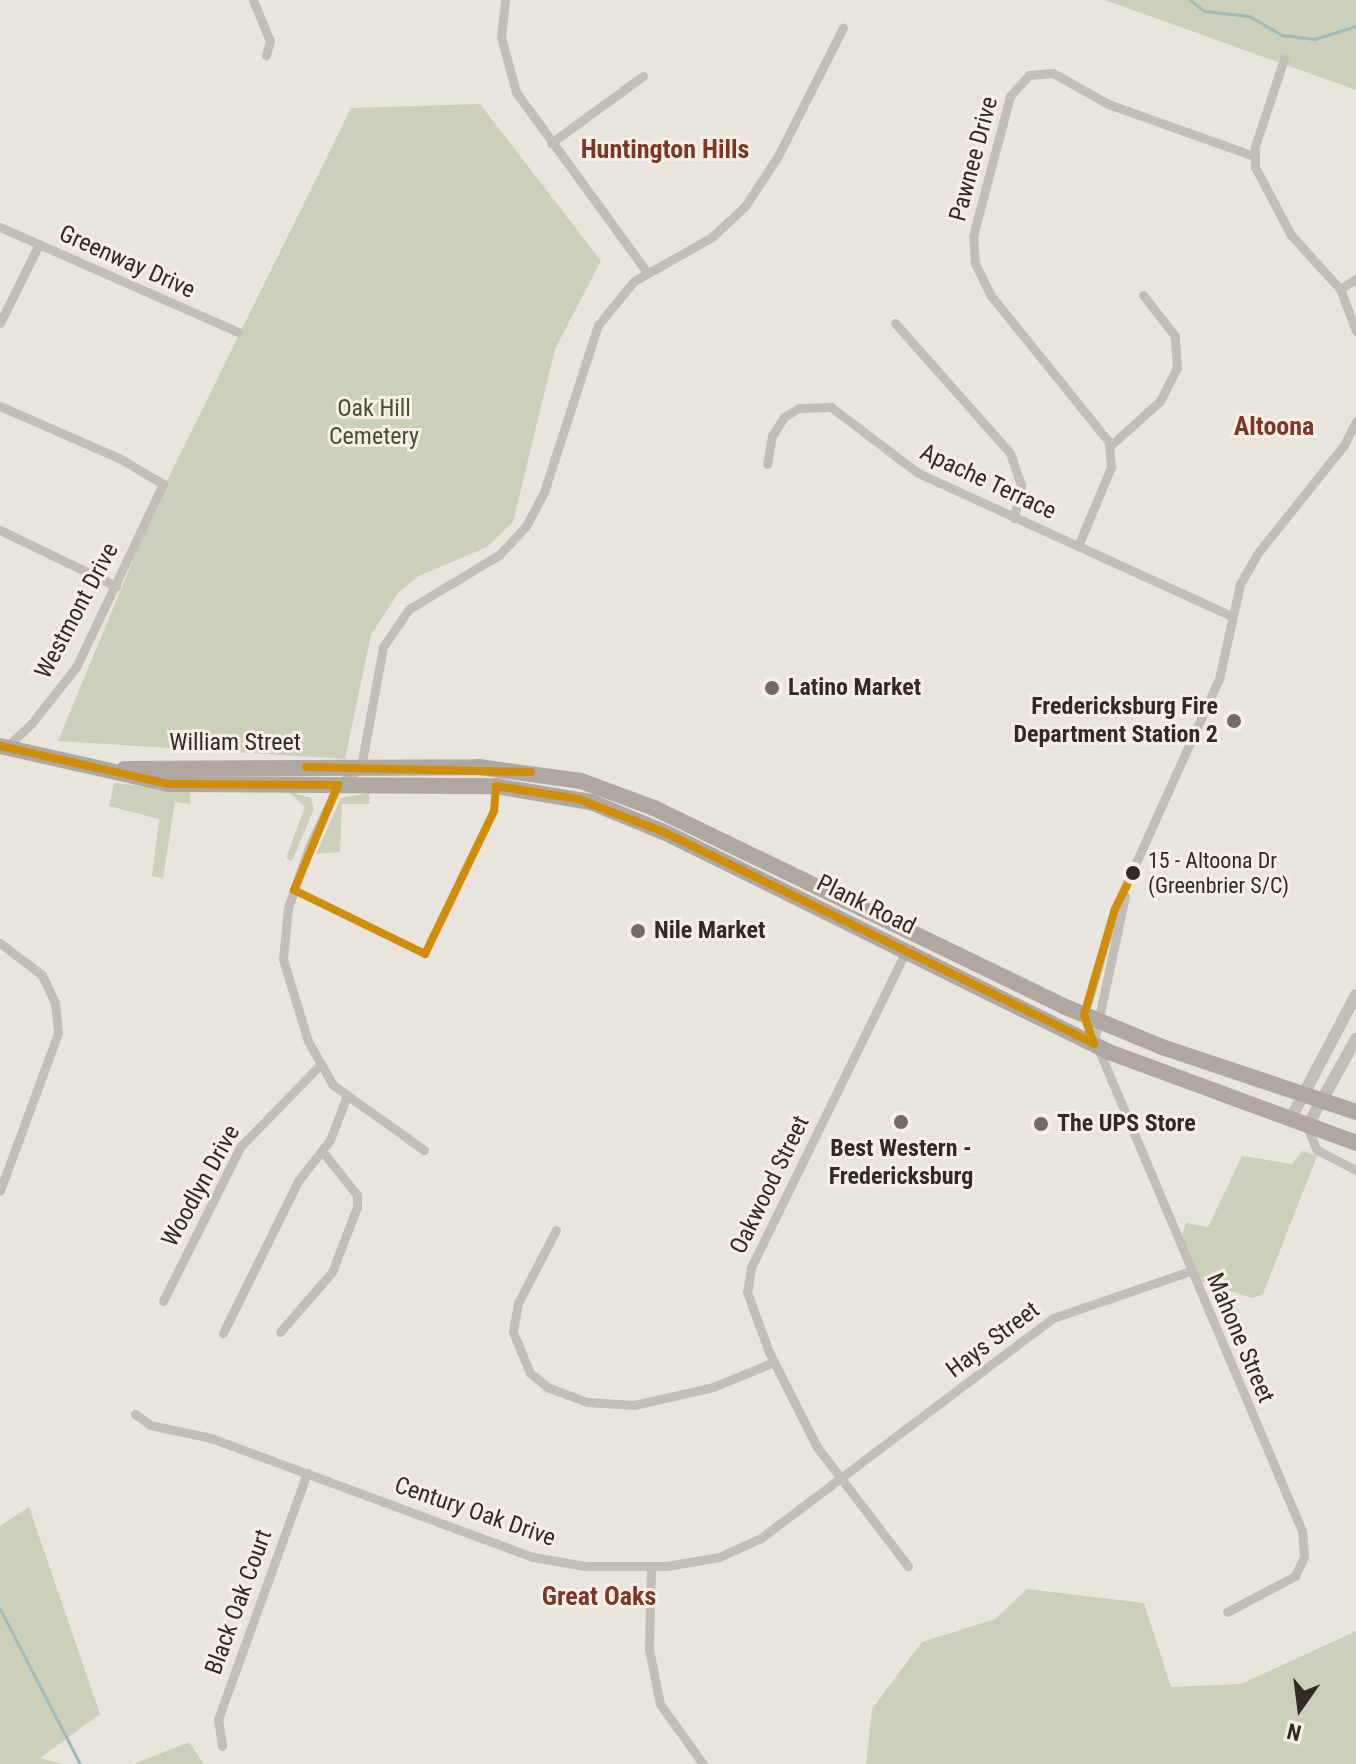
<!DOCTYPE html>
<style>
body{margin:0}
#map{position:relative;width:1356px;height:1764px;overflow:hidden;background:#eae4df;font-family:"Roboto Condensed",sans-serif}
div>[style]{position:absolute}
.green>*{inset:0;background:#cccfba}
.stream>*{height:3px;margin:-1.5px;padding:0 1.5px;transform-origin:1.5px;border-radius:1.5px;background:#9dbbba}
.minor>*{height:9px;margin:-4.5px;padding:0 4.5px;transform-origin:4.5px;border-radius:4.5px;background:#c3bdb8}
.tertiary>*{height:12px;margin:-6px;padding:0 6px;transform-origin:6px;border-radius:6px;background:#c3bdb8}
.trunk>*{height:16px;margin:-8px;padding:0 8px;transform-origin:8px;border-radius:8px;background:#aea7a2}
.bus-1>*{height:8px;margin:-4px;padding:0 4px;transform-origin:4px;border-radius:4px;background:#d08d08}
.dots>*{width:22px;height:22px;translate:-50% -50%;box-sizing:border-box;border:4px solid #f7efe6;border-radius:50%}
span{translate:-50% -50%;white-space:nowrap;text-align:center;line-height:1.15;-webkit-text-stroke:6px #f7efe6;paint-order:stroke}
.bus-label{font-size:22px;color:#332a27}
.left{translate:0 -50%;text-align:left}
.street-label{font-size:24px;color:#332a27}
.park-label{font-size:24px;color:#44502d}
.poi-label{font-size:24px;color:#332a27;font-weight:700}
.right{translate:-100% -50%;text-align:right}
.neighbourhood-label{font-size:26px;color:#7c3727;font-weight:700}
.north{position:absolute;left:1260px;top:1668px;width:80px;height:80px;-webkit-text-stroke:6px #f7efe6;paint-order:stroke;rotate:194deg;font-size:22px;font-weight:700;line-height:32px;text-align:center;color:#332a27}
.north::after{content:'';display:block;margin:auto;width:28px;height:36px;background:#332a27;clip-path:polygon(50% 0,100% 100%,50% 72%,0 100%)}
</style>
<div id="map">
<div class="green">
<div style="clip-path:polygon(1105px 0,1356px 0,1356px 90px)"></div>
<div style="clip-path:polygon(480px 104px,601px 261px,555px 349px,513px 522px,487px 547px,419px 576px,398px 593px,371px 635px,345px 759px,58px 741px,160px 495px,351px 108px)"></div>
<div style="clip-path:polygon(114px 783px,190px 791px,190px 804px,175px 802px,163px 878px,152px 876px,159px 819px,109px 806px)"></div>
<div style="clip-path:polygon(288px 791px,311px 798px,314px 809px,292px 861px,286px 858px,305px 807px)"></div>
<div style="clip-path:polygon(369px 793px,370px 804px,342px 804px,340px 852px,316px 854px,341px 798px)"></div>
<div style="clip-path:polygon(1302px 1151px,1317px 1156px,1263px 1294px,1252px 1298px,1200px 1281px,1182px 1235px,1186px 1223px,1208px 1227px,1242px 1156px,1292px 1164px)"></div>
<div style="clip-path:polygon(29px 1507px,100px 1714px,40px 1758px,62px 1764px,0 1764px,0 1526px)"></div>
<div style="clip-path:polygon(1027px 1589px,1144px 1603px,1171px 1687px,1241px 1684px,1356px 1631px,1356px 1764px,866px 1764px,872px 1709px,922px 1642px,995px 1619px)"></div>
<div style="clip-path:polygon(189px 1742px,204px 1764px,134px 1764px)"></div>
</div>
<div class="stream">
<div style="left:1190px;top:0;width:18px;rotate:38deg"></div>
<div style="left:1204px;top:11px;width:45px;rotate:6.3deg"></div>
<div style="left:1249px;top:16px;width:38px;rotate:30deg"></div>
<div style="left:1282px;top:35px;width:33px;rotate:7deg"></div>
<div style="left:1315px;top:39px;width:43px;rotate:-17.6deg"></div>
<div style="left:0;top:1609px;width:174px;rotate:62.7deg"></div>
</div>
<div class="minor">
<div style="left:253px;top:0;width:44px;rotate:67.5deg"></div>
<div style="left:270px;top:41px;width:15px;rotate:106deg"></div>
<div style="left:505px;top:0;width:37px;rotate:96deg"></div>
<div style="left:501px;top:37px;width:57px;rotate:74.7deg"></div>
<div style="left:516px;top:92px;width:221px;rotate:54deg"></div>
<div style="left:1284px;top:59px;width:92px;rotate:108.4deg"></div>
<div style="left:1255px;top:146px;width:21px;rotate:90deg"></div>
<div style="left:1255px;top:167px;width:77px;rotate:62.1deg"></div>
<div style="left:1291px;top:235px;width:73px;rotate:47.8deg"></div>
<div style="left:1340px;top:289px;width:45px;rotate:69.1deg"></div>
<div style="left:551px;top:143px;width:114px;rotate:-36.1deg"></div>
<div style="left:0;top:227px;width:260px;rotate:23.8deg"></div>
<div style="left:1340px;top:289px;width:19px;rotate:-32deg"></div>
<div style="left:0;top:323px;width:88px;rotate:-63.7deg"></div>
<div style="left:895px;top:323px;width:174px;rotate:48.5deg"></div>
<div style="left:1010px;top:453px;width:34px;rotate:71deg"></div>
<div style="left:1021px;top:485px;width:34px;rotate:102deg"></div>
<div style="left:0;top:406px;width:130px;rotate:23.6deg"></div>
<div style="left:119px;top:458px;width:51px;rotate:30.6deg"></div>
<div style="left:163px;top:484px;width:203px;rotate:115.4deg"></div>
<div style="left:76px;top:667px;width:73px;rotate:128.3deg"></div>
<div style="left:31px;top:724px;width:33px;rotate:137deg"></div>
<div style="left:1110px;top:446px;width:67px;rotate:-42deg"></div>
<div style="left:1160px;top:401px;width:37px;rotate:-63deg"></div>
<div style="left:1177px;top:368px;width:32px;rotate:-94deg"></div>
<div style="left:1175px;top:336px;width:52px;rotate:-128deg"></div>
<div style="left:767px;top:464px;width:28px;rotate:-80deg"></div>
<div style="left:772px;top:436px;width:22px;rotate:-58deg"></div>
<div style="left:784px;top:417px;width:17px;rotate:-31deg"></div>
<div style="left:799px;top:408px;width:32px;rotate:-2deg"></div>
<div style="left:831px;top:407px;width:109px;rotate:37.2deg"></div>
<div style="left:918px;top:473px;width:345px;rotate:24.5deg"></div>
<div style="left:0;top:530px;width:129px;rotate:25.8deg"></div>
<div style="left:1078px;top:546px;width:86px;rotate:-67.3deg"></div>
<div style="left:1111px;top:467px;width:25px;rotate:-95deg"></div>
<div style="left:1109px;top:442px;width:188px;rotate:-128.9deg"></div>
<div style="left:991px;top:296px;width:37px;rotate:-116deg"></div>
<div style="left:975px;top:263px;width:27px;rotate:-94deg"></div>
<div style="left:973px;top:236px;width:145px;rotate:-75.2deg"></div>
<div style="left:1010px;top:96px;width:28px;rotate:-48deg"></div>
<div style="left:1029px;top:75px;width:24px;rotate:-5deg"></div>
<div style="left:1053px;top:73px;width:63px;rotate:29.4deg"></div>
<div style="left:1108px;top:104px;width:155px;rotate:19.6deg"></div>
<div style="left:0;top:943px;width:53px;rotate:37.3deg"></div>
<div style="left:42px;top:975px;width:31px;rotate:65deg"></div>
<div style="left:55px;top:1003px;width:30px;rotate:84deg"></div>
<div style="left:58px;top:1033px;width:168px;rotate:110.2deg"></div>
<div style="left:906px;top:951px;width:353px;rotate:116.1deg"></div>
<div style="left:751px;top:1268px;width:24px;rotate:99deg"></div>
<div style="left:747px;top:1292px;width:64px;rotate:69.9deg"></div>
<div style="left:769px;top:1352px;width:106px;rotate:63.2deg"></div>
<div style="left:817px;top:1447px;width:150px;rotate:52.6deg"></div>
<div style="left:1094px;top:1041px;width:148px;rotate:-77.9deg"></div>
<div style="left:1307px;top:1127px;width:25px;rotate:67deg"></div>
<div style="left:1317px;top:1150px;width:44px;rotate:27.1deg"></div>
<div style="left:424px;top:1150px;width:112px;rotate:-144.5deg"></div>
<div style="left:333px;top:1085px;width:51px;rotate:-119.6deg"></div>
<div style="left:308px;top:1041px;width:86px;rotate:-107deg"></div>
<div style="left:283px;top:959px;width:51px;rotate:-84.4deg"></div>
<div style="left:288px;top:908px;width:65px;rotate:-71deg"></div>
<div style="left:309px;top:847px;width:68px;rotate:-64.9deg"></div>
<div style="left:338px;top:785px;width:29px;rotate:-38deg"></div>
<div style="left:361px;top:767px;width:122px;rotate:-79.6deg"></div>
<div style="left:383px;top:647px;width:46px;rotate:-55.6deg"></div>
<div style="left:409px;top:609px;width:105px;rotate:-31deg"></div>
<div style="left:499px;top:555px;width:40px;rotate:-47deg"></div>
<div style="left:526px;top:526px;width:38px;rotate:-62deg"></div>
<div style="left:544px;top:492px;width:176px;rotate:-72.1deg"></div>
<div style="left:598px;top:325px;width:57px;rotate:-50.7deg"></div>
<div style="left:634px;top:281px;width:90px;rotate:-29.4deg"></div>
<div style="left:712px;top:237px;width:45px;rotate:-43.2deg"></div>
<div style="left:745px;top:206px;width:60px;rotate:-56.6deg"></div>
<div style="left:778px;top:156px;width:144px;rotate:-63.1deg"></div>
<div style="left:556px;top:1230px;width:82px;rotate:117.5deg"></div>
<div style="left:518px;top:1303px;width:29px;rotate:100deg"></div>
<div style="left:513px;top:1332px;width:44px;rotate:67.5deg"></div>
<div style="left:530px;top:1373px;width:22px;rotate:39deg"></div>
<div style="left:547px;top:1387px;width:43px;rotate:20.6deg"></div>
<div style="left:587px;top:1402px;width:47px;rotate:3.7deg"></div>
<div style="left:634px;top:1405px;width:81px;rotate:-12.8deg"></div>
<div style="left:713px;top:1387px;width:66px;rotate:-22.3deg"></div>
<div style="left:163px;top:1301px;width:172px;rotate:-63.4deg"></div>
<div style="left:240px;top:1147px;width:115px;rotate:-45.7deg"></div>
<div style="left:280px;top:1332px;width:79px;rotate:-49.1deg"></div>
<div style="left:332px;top:1272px;width:70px;rotate:-69deg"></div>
<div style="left:357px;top:1207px;width:12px;rotate:-90deg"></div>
<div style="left:357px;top:1195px;width:56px;rotate:-128.5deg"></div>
<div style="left:223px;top:1333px;width:169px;rotate:-63.7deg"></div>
<div style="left:298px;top:1181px;width:52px;rotate:-52deg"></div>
<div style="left:330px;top:1140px;width:45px;rotate:-69.1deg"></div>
<div style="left:135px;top:1414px;width:19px;rotate:36deg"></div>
<div style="left:150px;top:1425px;width:62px;rotate:12deg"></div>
<div style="left:211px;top:1438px;width:343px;rotate:20.3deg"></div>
<div style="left:533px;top:1557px;width:53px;rotate:9.8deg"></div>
<div style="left:585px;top:1566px;width:82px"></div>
<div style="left:667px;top:1566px;width:53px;rotate:-9.8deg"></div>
<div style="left:719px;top:1557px;width:46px;rotate:-24.3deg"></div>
<div style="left:761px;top:1538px;width:366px;rotate:-37deg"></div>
<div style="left:1053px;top:1318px;width:145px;rotate:-18.9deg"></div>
<div style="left:651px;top:1567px;width:82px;rotate:91.4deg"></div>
<div style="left:649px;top:1649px;width:56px;rotate:78.7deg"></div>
<div style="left:660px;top:1704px;width:74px;rotate:54.4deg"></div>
<div style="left:1227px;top:1612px;width:77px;rotate:-27.9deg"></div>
<div style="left:1295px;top:1576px;width:21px;rotate:-65deg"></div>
<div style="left:1304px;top:1557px;width:26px;rotate:-94deg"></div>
<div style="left:1302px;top:1531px;width:560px;rotate:-112.9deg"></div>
<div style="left:1084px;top:1015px;width:110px;rotate:-73.7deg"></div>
<div style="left:1115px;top:909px;width:252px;rotate:-65.7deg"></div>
<div style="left:1219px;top:679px;width:97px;rotate:-77.5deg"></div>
<div style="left:1240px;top:584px;width:34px;rotate:-60deg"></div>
<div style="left:1257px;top:554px;width:139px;rotate:-51.4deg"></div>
<div style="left:1344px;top:445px;width:27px;rotate:-63deg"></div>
<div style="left:222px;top:1746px;width:27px;rotate:-98deg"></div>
<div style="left:218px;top:1719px;width:262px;rotate:-70.1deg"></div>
</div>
<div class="tertiary">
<div style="left:1290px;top:1120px;width:141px;rotate:-62.2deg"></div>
<div style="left:1307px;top:1127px;width:101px;rotate:-60.9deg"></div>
</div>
<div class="trunk">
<div style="left:0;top:746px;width:173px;rotate:12.7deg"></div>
<div style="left:169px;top:784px;width:327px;rotate:0.4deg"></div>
<div style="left:496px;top:786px;width:96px;rotate:9.6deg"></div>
<div style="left:591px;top:802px;width:81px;rotate:22.5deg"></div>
<div style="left:666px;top:833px;width:494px;rotate:26.3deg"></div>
<div style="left:1109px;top:1052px;width:263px;rotate:20.2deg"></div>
<div style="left:124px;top:769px;width:355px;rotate:-0.3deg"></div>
<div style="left:479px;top:767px;width:103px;rotate:7.8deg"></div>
<div style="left:581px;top:781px;width:78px;rotate:20.3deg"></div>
<div style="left:654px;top:808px;width:454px;rotate:25.8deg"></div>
<div style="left:1063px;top:1006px;width:107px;rotate:22.5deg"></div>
<div style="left:1162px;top:1047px;width:205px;rotate:18.5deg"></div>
</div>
<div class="bus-1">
<div style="left:0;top:746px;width:173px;rotate:12.7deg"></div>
<div style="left:169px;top:784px;width:169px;rotate:0.3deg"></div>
<div style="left:338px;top:785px;width:114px;rotate:112.7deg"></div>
<div style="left:294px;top:890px;width:146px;rotate:26deg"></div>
<div style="left:425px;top:954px;width:159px;rotate:-64.2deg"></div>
<div style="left:494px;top:811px;width:25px;rotate:-85deg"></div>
<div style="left:496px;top:786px;width:83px;rotate:9deg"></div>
<div style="left:578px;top:799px;width:94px;rotate:21.1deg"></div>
<div style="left:666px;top:833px;width:477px;rotate:26.2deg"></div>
<div style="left:306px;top:767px;width:225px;rotate:1.3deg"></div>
<div style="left:1094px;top:1044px;width:31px;rotate:-109deg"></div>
<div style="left:1084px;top:1015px;width:110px;rotate:-73.7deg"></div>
<div style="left:1115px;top:909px;width:47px;rotate:-63.4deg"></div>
</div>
<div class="dots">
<div style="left:772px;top:688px;background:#736b67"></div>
<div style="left:1234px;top:721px;background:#736b67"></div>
<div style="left:1133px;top:873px;background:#332a27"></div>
<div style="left:638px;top:931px;background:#736b67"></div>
<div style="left:901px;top:1122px;background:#736b67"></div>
<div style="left:1041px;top:1124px;background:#736b67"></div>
</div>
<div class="bus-label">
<span class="left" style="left:1148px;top:873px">15 - Altoona Dr<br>(Greenbrier S/C)</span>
</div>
<div class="street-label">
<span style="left:974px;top:159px;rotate:-75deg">Pawnee Drive</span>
<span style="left:127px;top:262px;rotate:24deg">Greenway Drive</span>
<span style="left:988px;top:482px;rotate:25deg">Apache Terrace</span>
<span style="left:77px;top:611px;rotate:-62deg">Westmont Drive</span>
<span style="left:235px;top:743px">William Street</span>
<span style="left:866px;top:905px;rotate:26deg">Plank Road</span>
<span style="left:770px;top:1185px;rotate:-64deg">Oakwood Street</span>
<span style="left:201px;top:1186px;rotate:-61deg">Woodlyn Drive</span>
<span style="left:1240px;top:1338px;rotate:67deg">Mahone Street</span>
<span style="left:993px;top:1340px;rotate:-37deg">Hays Street</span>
<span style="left:475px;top:1512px;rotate:19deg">Century Oak Drive</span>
<span style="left:239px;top:1602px;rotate:-70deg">Black Oak Court</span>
</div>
<div class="park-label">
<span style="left:374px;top:423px">Oak Hill<br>Cemetery</span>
</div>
<div class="poi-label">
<span class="left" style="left:788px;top:688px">Latino Market</span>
<span class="right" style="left:1218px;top:721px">Fredericksburg Fire<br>Department Station 2</span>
<span class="left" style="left:654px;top:931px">Nile Market</span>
<span class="left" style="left:1057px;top:1124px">The UPS Store</span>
<span style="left:901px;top:1163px">Best Western -<br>Fredericksburg</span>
</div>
<div class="neighbourhood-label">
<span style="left:665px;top:150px">Huntington Hills</span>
<span style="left:1274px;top:427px">Altoona</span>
<span style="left:599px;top:1597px">Great Oaks</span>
</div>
<div class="north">N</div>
</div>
